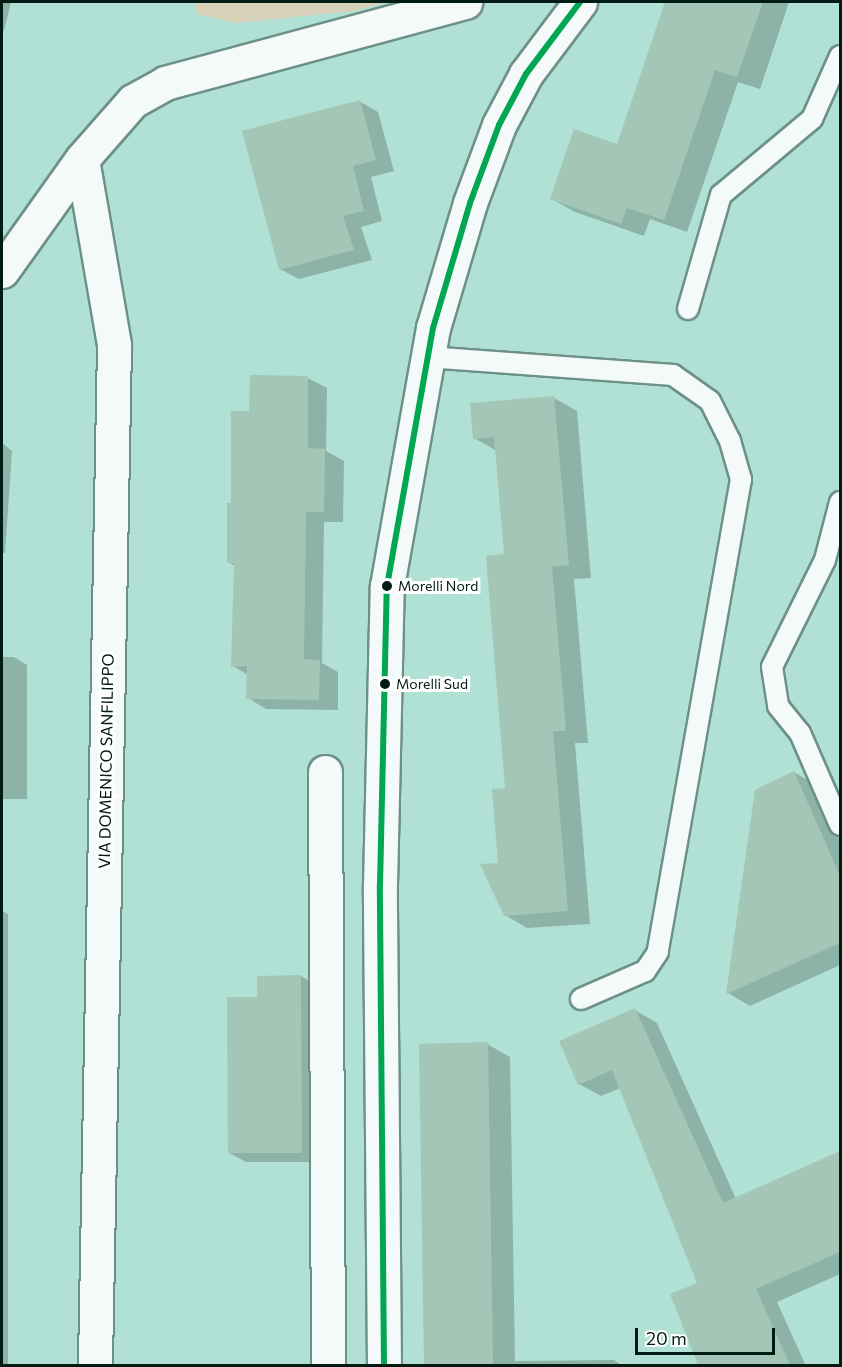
<!DOCTYPE html>
<style>
body{margin:0}
#map{position:relative;width:842px;height:1367px;overflow:hidden;background:#b1e0d4;font-family:Commissioner,sans-serif}
div>[style]{position:absolute}
.green>*{inset:0;background:#d7d1b9}
.shadow>*{inset:0;background:#0003}
.building>*{inset:0;background:#a3c6b7}
.roads{filter:drop-shadow(2px 0 #6d9087) drop-shadow(-2px 0 #6d9087) drop-shadow(0 2px #6d9087) drop-shadow(0 -2px #6d9087)}
.service>*{height:20px;margin:-10px;padding:0 10px;transform-origin:10px;border-radius:10px;background:#f3faf9}
.minor>*{height:33px;margin:-16.5px;padding:0 16.5px;transform-origin:16.5px;border-radius:16.5px;background:#f3faf9}
.bus-1>*{height:6px;margin:-3px;padding:0 3px;transform-origin:3px;border-radius:3px;background:#00a651}
.dots>*{width:16px;height:16px;translate:-50% -50%;box-sizing:border-box;border:3px solid #fff;border-radius:50%}
span{translate:-50% -50%;white-space:nowrap;text-align:center;line-height:1.15;-webkit-text-stroke:6px #fff;paint-order:stroke}
.bus-label{font-size:14px;color:#011b15}
.left{translate:0 -50%;text-align:left}
.street-label{font-size:16px;color:#011b15}
.frame{position:absolute;inset:0;border:3px solid #011b15;pointer-events:none}
.scale{position:absolute;left:635px;top:1328px;width:140px;height:27px;box-sizing:border-box;border:3px solid #011b15;border-top:0;padding-left:8px;font-size:18px;line-height:21px;white-space:nowrap;color:#011b15;-webkit-text-stroke:4px #fff;paint-order:stroke}
</style>
<div id="map">
<div class="green">
<div style="clip-path:polygon(195px 2px,389px 2px,354px 11px,235px 23px,197px 14px)"></div>
</div>
<div class="shadow">
<div style="clip-path:polygon(2px 2px,11px 2px,4px 31px,2px 30px)"></div>
<div style="clip-path:polygon(667px 2px,789px 2px,760px 89px,738px 82px,687px 232px,650px 219px,644px 236px,575px 212px,552px 199px,618px 146px)"></div>
<div style="clip-path:polygon(359px 101px,378px 112px,394px 171px,371px 177px,382px 221px,361px 227px,372px 260px,299px 279px,280px 269px)"></div>
<div style="clip-path:polygon(308px 378px,327px 388px,326px 451px,344px 461px,343px 522px,324px 522px,322px 663px,338px 672px,338px 710px,266px 709px,248px 698px,248px 675px,233px 666px,235px 566px,228px 562px,232px 504px,251px 413px)"></div>
<div style="clip-path:polygon(554px 398px,577px 411px,591px 578px,574px 579px,588px 743px,575px 743px,590px 924px,527px 928px,505px 915px,499px 864px,506px 789px,506px 555px,497px 451px,474px 438px)"></div>
<div style="clip-path:polygon(2px 443px,12px 451px,5px 553px,2px 553px)"></div>
<div style="clip-path:polygon(2px 657px,14px 657px,27px 665px,27px 799px,2px 799px)"></div>
<div style="clip-path:polygon(794px 772px,816px 785px,840px 840px,840px 965px,750px 1006px,728px 993px)"></div>
<div style="clip-path:polygon(2px 911px,8px 914px,8px 1366px,2px 1366px)"></div>
<div style="clip-path:polygon(301px 976px,318px 986px,318px 1162px,246px 1162px,229px 1153px,258px 999px)"></div>
<div style="clip-path:polygon(635px 1010px,657px 1023px,736px 1199px,840px 1152px,840px 1276px,840px 1274px,777px 1302px,806px 1366px,699px 1366px,672px 1295px,699px 1284px,621px 1088px,601px 1096px,579px 1084px)"></div>
<div style="clip-path:polygon(487px 1044px,510px 1057px,515px 1361px,614px 1360px,623px 1366px,425px 1366px,420px 1045px)"></div>
</div>
<div class="building">
<div style="clip-path:polygon(665px 2px,763px 2px,737px 77px,715px 70px,664px 220px,627px 208px,621px 224px,550px 199px,574px 129px,617px 144px)"></div>
<div style="clip-path:polygon(360px 100px,376px 160px,353px 166px,364px 211px,343px 216px,354px 250px,279px 270px,242px 131px)"></div>
<div style="clip-path:polygon(250px 375px,308px 376px,308px 448px,325px 449px,324px 512px,306px 512px,304px 659px,320px 660px,319px 700px,246px 699px,247px 666px,231px 667px,234px 563px,227px 563px,227px 503px,231px 503px,231px 411px,249px 411px)"></div>
<div style="clip-path:polygon(554px 396px,569px 565px,552px 567px,566px 731px,553px 731px,568px 911px,504px 916px,480px 864px,498px 863px,492px 789px,505px 788px,486px 556px,504px 554px,494px 437px,473px 439px,470px 403px)"></div>
<div style="clip-path:polygon(794px 771px,840px 876px,840px 943px,726px 994px,755px 790px)"></div>
<div style="clip-path:polygon(301px 975px,302px 1153px,228px 1153px,227px 997px,257px 997px,257px 976px)"></div>
<div style="clip-path:polygon(635px 1008px,723px 1203px,840px 1151px,840px 1252px,756px 1289px,790px 1365px,698px 1365px,670px 1294px,697px 1283px,612px 1070px,578px 1085px,559px 1041px)"></div>
<div style="clip-path:polygon(488px 1042px,493px 1365px,424px 1365px,419px 1044px)"></div>
</div>
<div class="roads">
<div class="service">
<div style="left:688px;top:309px;width:119px;rotate:-73.9deg"></div>
<div style="left:721px;top:195px;width:119px;rotate:-39.9deg"></div>
<div style="left:812px;top:119px;width:69px;rotate:-66deg"></div>
<div style="left:427px;top:357px;width:247px;rotate:4.2deg"></div>
<div style="left:673px;top:375px;width:45px;rotate:35.1deg"></div>
<div style="left:710px;top:401px;width:45px;rotate:63.4deg"></div>
<div style="left:730px;top:441px;width:40px;rotate:74deg"></div>
<div style="left:741px;top:479px;width:480px;rotate:100deg"></div>
<div style="left:658px;top:952px;width:23px;rotate:124deg"></div>
<div style="left:645px;top:971px;width:70px;rotate:156.4deg"></div>
<div style="left:840px;top:502px;width:60px;rotate:104.5deg"></div>
<div style="left:825px;top:560px;width:119px;rotate:116.4deg"></div>
<div style="left:772px;top:667px;width:39px;rotate:81deg"></div>
<div style="left:778px;top:706px;width:35px;rotate:51deg"></div>
<div style="left:800px;top:733px;width:100px;rotate:66.5deg"></div>
</div>
<div class="minor">
<div style="left:82px;top:159px;width:189px;rotate:80.2deg"></div>
<div style="left:114px;top:345px;width:1021px;rotate:91.07deg"></div>
<div style="left:2px;top:271px;width:138px;rotate:-54.5deg"></div>
<div style="left:82px;top:159px;width:77px;rotate:-48.7deg"></div>
<div style="left:133px;top:101px;width:37px;rotate:-29deg"></div>
<div style="left:165px;top:83px;width:311px;rotate:-15.1deg"></div>
<div style="left:325px;top:772px;width:594px;rotate:89.71deg"></div>
<div style="left:384px;top:1366px;width:481px;rotate:-90.5deg"></div>
<div style="left:380px;top:885px;width:299px;rotate:-88.7deg"></div>
<div style="left:387px;top:586px;width:262px;rotate:-79.9deg"></div>
<div style="left:433px;top:328px;width:130px;rotate:-73.5deg"></div>
<div style="left:470px;top:203px;width:83px;rotate:-69.6deg"></div>
<div style="left:499px;top:125px;width:58px;rotate:-62.1deg"></div>
<div style="left:526px;top:74px;width:90px;rotate:-53.1deg"></div>
</div>
</div>
<div class="bus-1">
<div style="left:384px;top:1366px;width:481px;rotate:-90.5deg"></div>
<div style="left:380px;top:885px;width:299px;rotate:-88.7deg"></div>
<div style="left:387px;top:586px;width:262px;rotate:-79.9deg"></div>
<div style="left:433px;top:328px;width:130px;rotate:-73.5deg"></div>
<div style="left:470px;top:203px;width:83px;rotate:-69.6deg"></div>
<div style="left:499px;top:125px;width:58px;rotate:-62.1deg"></div>
<div style="left:526px;top:74px;width:90px;rotate:-53.1deg"></div>
</div>
<div class="dots">
<div style="left:387px;top:586px;background:#011b15"></div>
<div style="left:385px;top:684px;background:#011b15"></div>
</div>
<div class="bus-label">
<span class="left" style="left:398px;top:586px">Morelli Nord</span>
<span class="left" style="left:396px;top:684px">Morelli Sud</span>
</div>
<div class="street-label">
<span style="left:106px;top:761px;rotate:-89deg">VIA DOMENICO SANFILIPPO</span>
</div>
<div class="frame"></div>
<div class="scale">20 m</div>
</div>
